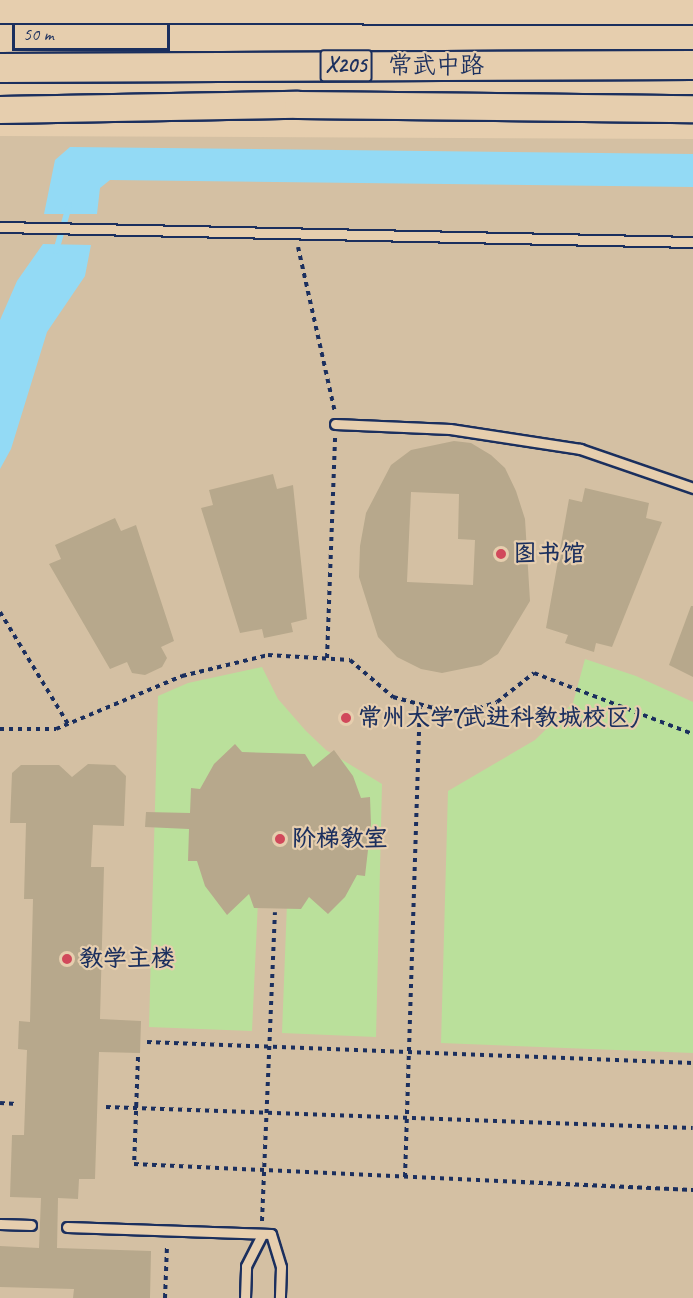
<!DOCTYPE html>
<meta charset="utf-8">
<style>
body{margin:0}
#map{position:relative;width:693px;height:1298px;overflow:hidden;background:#e6ceae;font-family:Caveat,"LXGW WenKai TC",sans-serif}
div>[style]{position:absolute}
.built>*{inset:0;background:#d4c0a3}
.green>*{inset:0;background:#bae09b}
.water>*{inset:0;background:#93daf5}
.stream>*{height:6px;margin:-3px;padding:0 3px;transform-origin:3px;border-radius:3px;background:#93daf5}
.building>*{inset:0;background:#b7a88c}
.path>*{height:4px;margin-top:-2px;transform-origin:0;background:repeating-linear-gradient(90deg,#1b2f5e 0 4.5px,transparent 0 9px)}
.roads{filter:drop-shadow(2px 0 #1b2f5e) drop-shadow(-2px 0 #1b2f5e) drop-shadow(0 2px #1b2f5e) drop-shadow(0 -2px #1b2f5e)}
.lane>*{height:9px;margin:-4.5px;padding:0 4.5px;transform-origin:4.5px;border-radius:4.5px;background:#e6ceae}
.secondary>*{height:26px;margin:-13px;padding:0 13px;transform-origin:13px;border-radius:13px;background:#e6ceae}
.primary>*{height:28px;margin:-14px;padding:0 14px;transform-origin:14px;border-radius:14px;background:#e6ceae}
.dots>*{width:16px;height:16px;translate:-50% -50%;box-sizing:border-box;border:3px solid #e6ceae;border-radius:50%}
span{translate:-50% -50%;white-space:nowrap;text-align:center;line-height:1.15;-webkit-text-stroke:4.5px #e6ceae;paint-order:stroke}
.shield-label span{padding:2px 4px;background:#e6ceae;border:2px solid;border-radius:4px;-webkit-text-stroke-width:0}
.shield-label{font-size:22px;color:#1b2f5e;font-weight:700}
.street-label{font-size:24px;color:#1b2f5e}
.poi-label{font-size:24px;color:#1b2f5e;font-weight:700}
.left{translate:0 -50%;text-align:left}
.scale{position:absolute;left:12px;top:24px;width:158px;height:27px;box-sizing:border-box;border:3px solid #1b2f5e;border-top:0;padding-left:8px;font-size:18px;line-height:21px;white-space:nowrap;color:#1b2f5e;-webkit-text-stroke:4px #e6ceae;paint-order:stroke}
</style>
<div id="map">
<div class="built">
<div style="clip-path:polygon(0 136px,693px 139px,693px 1298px,0 1298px)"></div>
</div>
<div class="green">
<div style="clip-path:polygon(585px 659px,636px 676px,693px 702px,693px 1053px,441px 1043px,448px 791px,535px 740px,573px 703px)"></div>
<div style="clip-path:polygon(262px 667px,278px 699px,306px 731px,326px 750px,382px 784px,376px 1037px,282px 1033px,287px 903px,258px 901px,252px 1031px,149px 1027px,158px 696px,188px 683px)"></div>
</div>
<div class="water">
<div style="clip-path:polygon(70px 147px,693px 154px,693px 187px,110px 180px,100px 188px,97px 214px,44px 214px,55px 160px)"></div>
<div style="clip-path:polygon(43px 244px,91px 245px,85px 276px,47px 332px,11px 449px,0 469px,0 320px,17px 281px)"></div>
</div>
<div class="stream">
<div style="left:56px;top:251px;width:47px;rotate:-73.9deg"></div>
</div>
<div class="building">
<div style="clip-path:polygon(evenodd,454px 441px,471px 443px,491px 455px,505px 468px,516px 491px,525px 519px,530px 601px,498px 654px,481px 665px,442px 673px,421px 669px,397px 657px,378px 637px,359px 577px,360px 546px,366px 513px,391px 465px,411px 450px,454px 441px,411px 492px,459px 494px,458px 539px,475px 540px,473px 585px,407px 582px,411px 492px)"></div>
<div style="clip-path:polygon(273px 474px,277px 489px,293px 485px,307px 619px,291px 623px,293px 632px,264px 638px,262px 629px,240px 633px,201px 508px,213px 505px,209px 490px)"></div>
<div style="clip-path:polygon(585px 488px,649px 503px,646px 518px,662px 522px,612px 647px,596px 643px,594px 652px,565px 643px,568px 635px,546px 628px,569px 499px,582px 502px)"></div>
<div style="clip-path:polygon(115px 518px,121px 531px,136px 525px,174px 641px,161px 647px,167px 658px,162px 667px,145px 675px,132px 673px,127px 662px,110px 669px,49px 564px,61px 559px,55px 545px)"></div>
<div style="clip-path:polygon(691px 606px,693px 606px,693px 677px,669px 665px)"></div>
<div style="clip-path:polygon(235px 744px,242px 752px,305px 754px,313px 767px,334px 750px,353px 776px,361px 798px,370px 797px,371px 824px,365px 876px,357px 875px,345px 897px,328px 914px,309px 897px,301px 909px,254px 908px,249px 894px,227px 915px,205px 886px,197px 861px,188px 861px,189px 829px,145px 827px,146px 812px,190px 813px,191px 788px,200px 789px,214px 764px)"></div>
<div style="clip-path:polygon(88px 764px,115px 765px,126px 776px,124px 826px,93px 825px,91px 867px,104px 867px,100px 1019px,141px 1021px,140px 1053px,99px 1052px,95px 1179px,79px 1179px,78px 1199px,58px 1198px,57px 1248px,151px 1251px,150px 1298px,73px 1298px,74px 1289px,0 1287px,0 1246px,39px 1248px,41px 1198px,10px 1197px,12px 1135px,24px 1135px,27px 1050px,18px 1049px,19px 1021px,30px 1022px,33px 899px,24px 899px,26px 823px,10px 823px,12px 773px,21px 765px,59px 765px,72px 777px)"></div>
</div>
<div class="path">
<div style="left:298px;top:247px;width:169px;rotate:77.4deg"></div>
<div style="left:0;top:612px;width:131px;rotate:58.7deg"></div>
<div style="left:327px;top:658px;width:221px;rotate:-87.9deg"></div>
<div style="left:0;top:729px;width:56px"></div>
<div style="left:56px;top:729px;width:137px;rotate:-22.8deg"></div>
<div style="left:182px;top:676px;width:89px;rotate:-13.7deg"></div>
<div style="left:268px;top:655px;width:82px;rotate:3.5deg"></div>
<div style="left:350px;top:660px;width:57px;rotate:40.7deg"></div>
<div style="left:393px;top:697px;width:54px;rotate:15.1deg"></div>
<div style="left:445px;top:711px;width:25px"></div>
<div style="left:470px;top:711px;width:28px;rotate:-18deg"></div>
<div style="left:497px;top:702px;width:47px;rotate:-38.1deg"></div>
<div style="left:534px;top:673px;width:170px;rotate:21deg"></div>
<div style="left:147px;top:1042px;width:546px;rotate:2.2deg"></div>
<div style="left:138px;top:1057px;width:107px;rotate:92.1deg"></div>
<div style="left:134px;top:1164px;width:560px;rotate:2.66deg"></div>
<div style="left:0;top:1103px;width:17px;rotate:3deg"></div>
<div style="left:106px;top:1107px;width:587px;rotate:2.05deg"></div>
<div style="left:405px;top:1177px;width:470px;rotate:-88.2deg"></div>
<div style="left:262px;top:1221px;width:309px;rotate:-87.6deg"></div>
<div style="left:165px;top:1298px;width:53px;rotate:-87.8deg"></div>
</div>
<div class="roads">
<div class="lane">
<div style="left:0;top:227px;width:693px;rotate:1.24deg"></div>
<div style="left:335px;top:424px;width:115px;rotate:2.5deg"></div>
<div style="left:450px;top:429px;width:132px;rotate:8.7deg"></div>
<div style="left:580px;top:449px;width:120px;rotate:19deg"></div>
<div style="left:0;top:1224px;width:31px;rotate:2deg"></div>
<div style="left:67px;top:1227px;width:204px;rotate:2deg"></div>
<div style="left:271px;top:1234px;width:34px;rotate:73deg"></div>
<div style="left:281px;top:1267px;width:31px;rotate:92deg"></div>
<div style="left:245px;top:1298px;width:32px;rotate:-88deg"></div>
<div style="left:246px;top:1266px;width:36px;rotate:-63deg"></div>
</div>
<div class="secondary">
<div style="left:0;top:110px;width:298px;rotate:-1deg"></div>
<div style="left:298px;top:105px;width:395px;rotate:0.6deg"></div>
</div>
<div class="primary">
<div style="left:0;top:9px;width:693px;rotate:0.08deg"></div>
<div style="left:0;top:68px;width:693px;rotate:-0.25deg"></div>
</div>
</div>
<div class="dots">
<div style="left:501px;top:554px;background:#d1495b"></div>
<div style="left:346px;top:718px;background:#d1495b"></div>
<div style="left:280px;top:839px;background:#d1495b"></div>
<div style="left:67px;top:959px;background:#d1495b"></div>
</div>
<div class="shield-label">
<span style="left:346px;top:66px">X205</span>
</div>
<div class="street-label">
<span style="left:436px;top:66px">常武中路</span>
</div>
<div class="poi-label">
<span class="left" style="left:513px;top:554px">图书馆</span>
<span class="left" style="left:358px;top:718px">常州大学(武进科教城校区)</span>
<span class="left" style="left:292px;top:839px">阶梯教室</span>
<span class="left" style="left:79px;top:959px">教学主楼</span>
</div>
<div class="scale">50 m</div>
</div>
